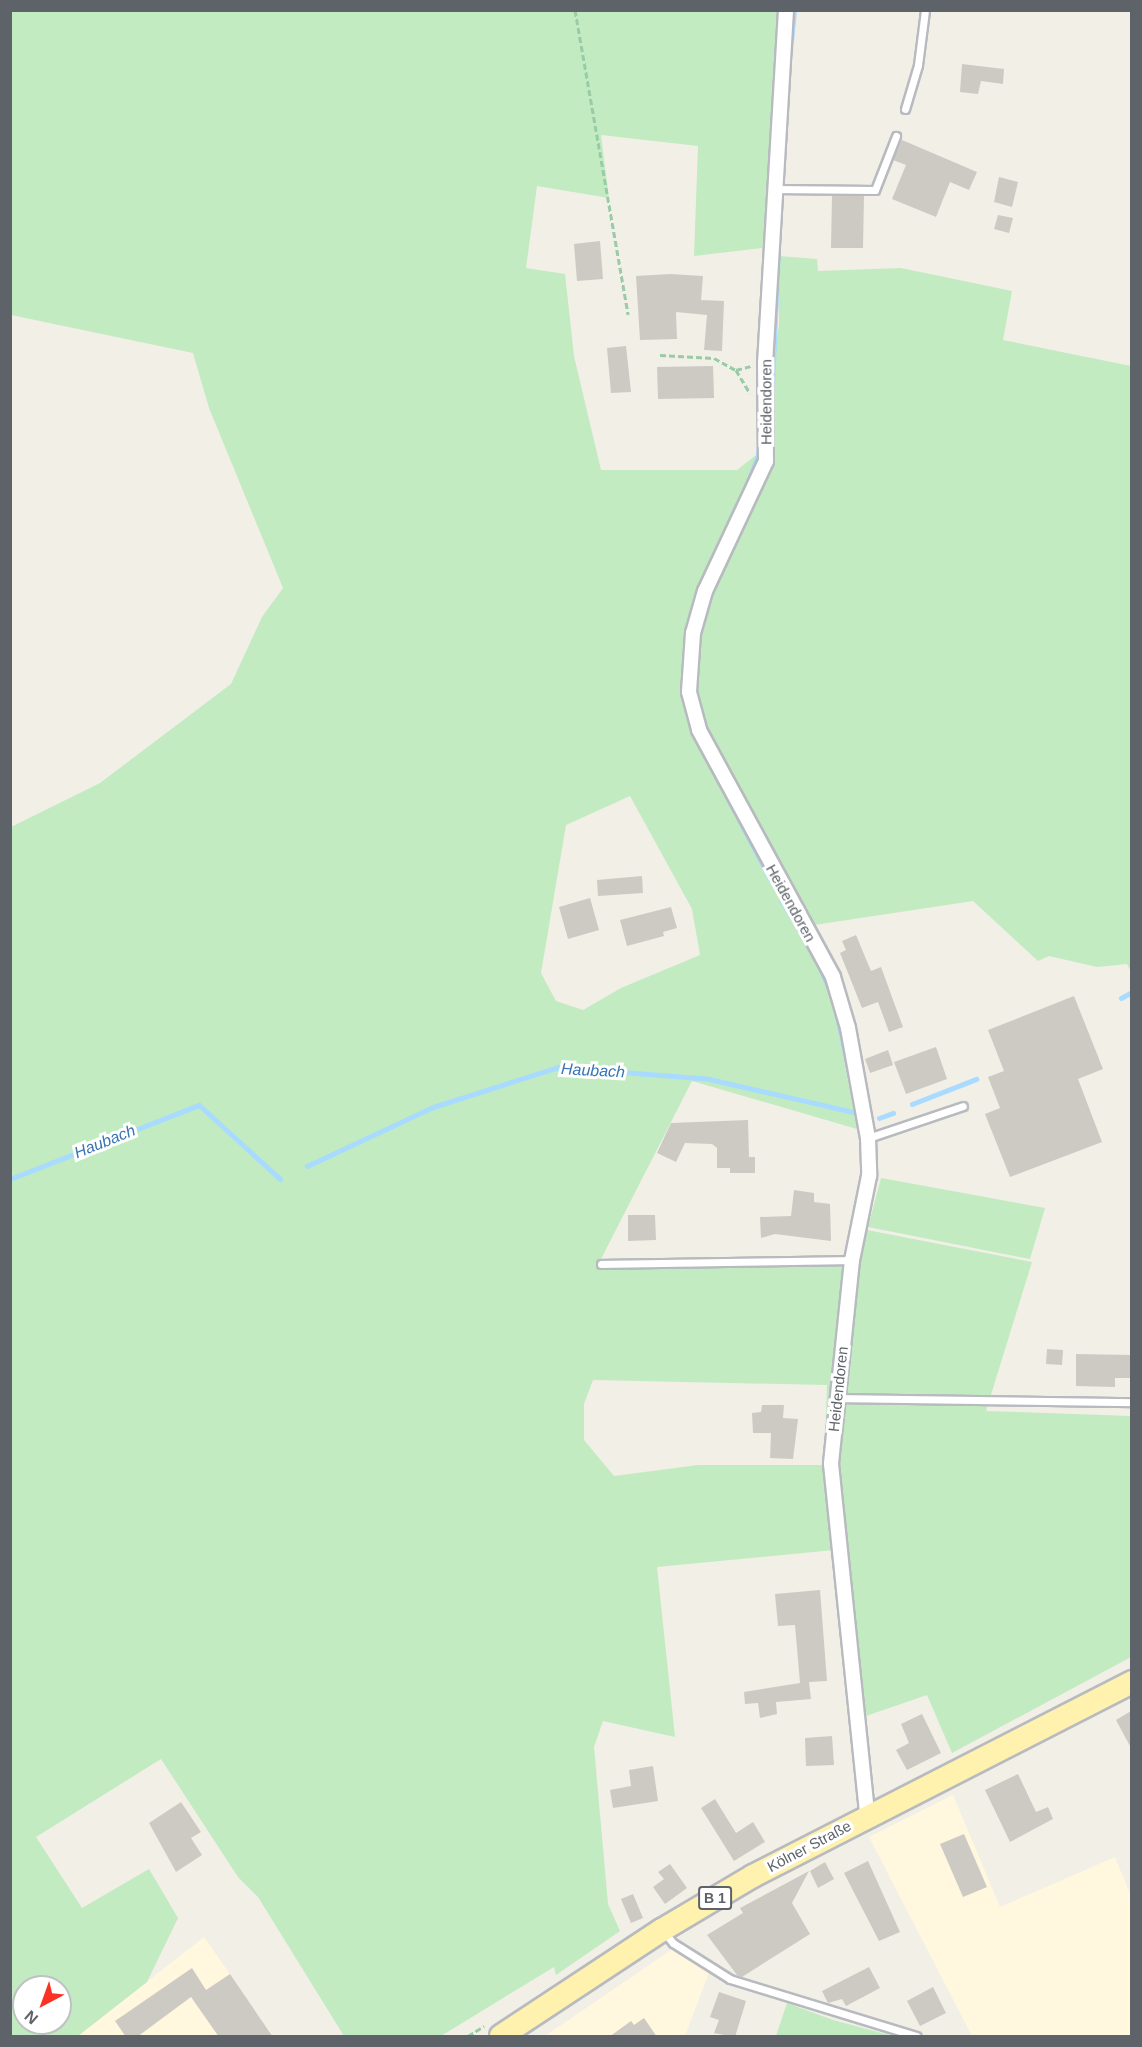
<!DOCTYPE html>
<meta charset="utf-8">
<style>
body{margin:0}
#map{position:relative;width:1142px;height:2047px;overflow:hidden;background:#f2efe7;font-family:Arial,sans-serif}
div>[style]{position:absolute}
.commercial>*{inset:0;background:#fff7de}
.green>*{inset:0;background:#c2ebc1}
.stream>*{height:5px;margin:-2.5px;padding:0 2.5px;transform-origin:2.5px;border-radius:2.5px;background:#a9daff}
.building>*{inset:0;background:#cdcac4}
.path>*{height:3px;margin-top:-1.5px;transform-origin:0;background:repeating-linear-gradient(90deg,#98cba6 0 6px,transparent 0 9px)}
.roads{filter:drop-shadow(2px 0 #b7babf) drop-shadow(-2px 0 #b7babf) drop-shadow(0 2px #b7babf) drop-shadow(0 -2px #b7babf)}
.lane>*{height:7px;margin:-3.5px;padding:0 3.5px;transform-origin:3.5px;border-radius:3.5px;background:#fff}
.street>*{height:14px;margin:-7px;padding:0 7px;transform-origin:7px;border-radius:7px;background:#fff}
.primary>*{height:22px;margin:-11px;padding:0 11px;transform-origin:11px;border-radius:11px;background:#fff1ae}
span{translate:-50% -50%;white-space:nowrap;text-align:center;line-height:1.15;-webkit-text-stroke:6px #fff;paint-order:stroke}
.shield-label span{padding:2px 4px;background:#fff;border:2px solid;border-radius:4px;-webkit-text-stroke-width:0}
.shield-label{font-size:14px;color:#5e6369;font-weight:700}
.street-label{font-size:15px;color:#5e6369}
.water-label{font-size:16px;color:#3774b4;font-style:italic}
.frame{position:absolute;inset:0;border:12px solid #5e6369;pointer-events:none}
.north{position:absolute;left:12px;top:1975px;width:60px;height:60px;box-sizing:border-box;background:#fff;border:2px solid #bfc1c3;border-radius:50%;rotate:221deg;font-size:16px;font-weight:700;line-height:24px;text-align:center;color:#5e6369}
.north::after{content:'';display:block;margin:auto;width:21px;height:27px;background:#fb3223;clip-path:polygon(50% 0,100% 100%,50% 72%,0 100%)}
</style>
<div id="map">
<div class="commercial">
<div style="clip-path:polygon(953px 1795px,1000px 1907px,1115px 1857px,1131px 1896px,1131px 2036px,972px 2036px,869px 1837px)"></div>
<div style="clip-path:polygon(204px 1937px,273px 2036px,78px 2036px)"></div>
<div style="clip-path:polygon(677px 1946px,710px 1970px,685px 2036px,545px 2036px)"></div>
</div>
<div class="green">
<div style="clip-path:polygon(evenodd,792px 10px,778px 246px,694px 256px,698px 146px,601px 135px,609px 198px,537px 186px,526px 268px,565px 274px,574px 356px,601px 470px,737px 470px,756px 455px,779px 325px,779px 256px,817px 259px,818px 271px,901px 268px,1012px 291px,1003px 340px,1131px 366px,1131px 972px,1127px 964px,1097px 967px,1049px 956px,1038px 961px,973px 901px,814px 925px,801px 935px,830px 986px,857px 1129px,692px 1081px,600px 1261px,851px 1260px,867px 1230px,1032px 1262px,986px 1411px,1131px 1416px,1131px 1657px,952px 1753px,927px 1695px,863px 1717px,855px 1625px,842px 1625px,834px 1550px,657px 1567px,675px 1737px,603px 1721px,594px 1747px,608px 1904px,620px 1931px,556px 1975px,554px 1967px,441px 2036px,344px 2036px,258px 1897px,238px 1877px,161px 1759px,36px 1837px,82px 1908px,149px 1869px,178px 1918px,147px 1982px,78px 2036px,11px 2036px,11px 827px,100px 783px,231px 684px,262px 617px,283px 588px,209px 408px,193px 353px,11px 315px,11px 11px,792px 10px,630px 796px,692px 909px,700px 955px,621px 988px,583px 1010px,556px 1001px,541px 973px,566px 825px,630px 796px,792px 10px,593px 1380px,827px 1385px,824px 1465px,698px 1465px,614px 1476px,584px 1440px,584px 1404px,593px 1380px,792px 10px,24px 1987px,60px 1987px,60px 2023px,24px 2023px,24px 1987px)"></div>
<div style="clip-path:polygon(881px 1178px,1045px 1208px,1030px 1259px,868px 1227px)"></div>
<div style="clip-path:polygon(787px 2003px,833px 2020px,893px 2036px,776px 2036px)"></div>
</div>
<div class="stream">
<div style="left:790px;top:51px;width:41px;rotate:-84.4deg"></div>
<div style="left:772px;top:387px;width:138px;rotate:-87.5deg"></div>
<div style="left:742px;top:497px;width:45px;rotate:-69.1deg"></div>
<div style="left:758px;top:455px;width:30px;rotate:-86deg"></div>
<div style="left:683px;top:686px;width:58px;rotate:-86.1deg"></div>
<div style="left:687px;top:628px;width:40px;rotate:-72deg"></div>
<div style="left:709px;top:762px;width:132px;rotate:62.5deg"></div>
<div style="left:781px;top:900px;width:44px;rotate:58.1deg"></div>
<div style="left:817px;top:961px;width:36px;rotate:67deg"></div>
<div style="left:1121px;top:998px;width:13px;rotate:-29deg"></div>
<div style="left:836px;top:1011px;width:63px;rotate:78.2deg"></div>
<div style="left:912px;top:1104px;width:69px;rotate:-21.3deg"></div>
<div style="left:879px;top:1118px;width:15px;rotate:-20deg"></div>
<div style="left:307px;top:1166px;width:139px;rotate:-25.1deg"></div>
<div style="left:433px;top:1107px;width:131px;rotate:-17.7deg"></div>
<div style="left:558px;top:1067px;width:151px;rotate:4.5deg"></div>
<div style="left:709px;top:1079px;width:153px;rotate:12.9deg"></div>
<div style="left:10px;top:1179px;width:203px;rotate:-21.4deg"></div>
<div style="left:199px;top:1105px;width:110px;rotate:42.4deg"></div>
</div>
<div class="building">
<div style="clip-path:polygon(962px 64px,1004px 69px,1003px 84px,981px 81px,978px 94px,960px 92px)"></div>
<div style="clip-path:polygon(902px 140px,977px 172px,969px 190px,950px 182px,936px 217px,892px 199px,906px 165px,893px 160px)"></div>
<div style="clip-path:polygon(999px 177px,1018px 182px,1012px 207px,994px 202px)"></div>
<div style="clip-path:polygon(832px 196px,864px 196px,863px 248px,831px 248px)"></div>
<div style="clip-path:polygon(998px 215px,1013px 218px,1009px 233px,994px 229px)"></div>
<div style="clip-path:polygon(600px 241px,603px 279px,577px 281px,574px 244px)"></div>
<div style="clip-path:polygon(670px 274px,703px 276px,701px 300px,724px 301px,722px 351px,704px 350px,707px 315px,676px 312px,677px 339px,640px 340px,636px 276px)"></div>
<div style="clip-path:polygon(626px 346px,631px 392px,611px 393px,607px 348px)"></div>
<div style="clip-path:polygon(713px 366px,714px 398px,658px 399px,657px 367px)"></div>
<div style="clip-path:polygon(642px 876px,643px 893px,598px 896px,597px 880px)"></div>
<div style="clip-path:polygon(590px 898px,599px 930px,568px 939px,559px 907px)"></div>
<div style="clip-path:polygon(671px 907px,677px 928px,663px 932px,664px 936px,627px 946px,620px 920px)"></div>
<div style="clip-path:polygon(856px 935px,871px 971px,881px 967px,903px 1027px,889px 1032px,878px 1002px,862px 1008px,840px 953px,846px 950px,842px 941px)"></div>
<div style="clip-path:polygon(1074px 996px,1103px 1069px,1078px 1079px,1102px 1142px,1010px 1177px,985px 1114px,1000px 1108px,988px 1077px,1004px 1071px,988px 1030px)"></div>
<div style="clip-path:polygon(936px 1047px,947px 1079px,906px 1094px,894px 1062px)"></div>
<div style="clip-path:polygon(888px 1050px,893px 1065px,870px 1073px,865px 1059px)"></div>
<div style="clip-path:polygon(748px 1120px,749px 1157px,755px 1157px,755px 1173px,730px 1173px,730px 1168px,717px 1168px,717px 1148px,712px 1144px,685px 1143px,676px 1162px,657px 1153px,671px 1123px)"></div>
<div style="clip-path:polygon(794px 1190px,814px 1193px,814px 1202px,830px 1204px,831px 1241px,775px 1234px,761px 1238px,760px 1217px,791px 1216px)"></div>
<div style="clip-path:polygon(628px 1215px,655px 1215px,656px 1240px,628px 1241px)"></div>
<div style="clip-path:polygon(1047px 1349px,1063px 1350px,1062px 1365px,1046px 1364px)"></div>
<div style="clip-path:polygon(1076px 1354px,1131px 1355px,1131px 1378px,1115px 1378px,1115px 1387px,1076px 1386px)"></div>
<div style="clip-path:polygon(762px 1405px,784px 1405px,783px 1418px,798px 1419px,793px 1459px,770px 1458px,771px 1433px,753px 1433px,752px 1413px,761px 1412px)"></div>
<div style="clip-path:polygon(820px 1590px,827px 1681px,809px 1682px,811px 1699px,776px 1702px,777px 1714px,760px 1718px,758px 1703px,745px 1704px,744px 1692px,800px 1683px,795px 1625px,778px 1626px,775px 1594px)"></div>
<div style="clip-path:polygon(1131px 1711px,1131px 1748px,1116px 1720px)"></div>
<div style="clip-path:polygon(922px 1714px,941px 1753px,907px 1770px,896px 1750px,909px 1743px,901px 1724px)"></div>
<div style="clip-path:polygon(832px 1736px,834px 1765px,806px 1766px,805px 1738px)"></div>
<div style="clip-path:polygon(653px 1766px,658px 1801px,613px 1808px,610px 1790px,631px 1786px,629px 1770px)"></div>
<div style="clip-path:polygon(1018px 1774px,1036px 1812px,1048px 1807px,1053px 1819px,1010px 1842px,985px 1790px)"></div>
<div style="clip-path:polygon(715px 1799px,736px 1833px,753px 1822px,765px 1842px,734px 1861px,701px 1808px)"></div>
<div style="clip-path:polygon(181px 1802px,201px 1832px,191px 1838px,202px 1855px,176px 1872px,149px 1823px)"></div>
<div style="clip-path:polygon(964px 1834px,987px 1887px,963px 1897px,940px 1844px)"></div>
<div style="clip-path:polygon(868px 1861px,900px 1932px,879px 1941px,844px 1873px)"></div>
<div style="clip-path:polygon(825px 1862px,834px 1879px,818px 1888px,810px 1871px)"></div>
<div style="clip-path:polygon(670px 1864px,687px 1888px,665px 1904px,653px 1887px,664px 1879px,658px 1872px)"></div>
<div style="clip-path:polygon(809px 1871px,792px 1903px,810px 1934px,742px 1977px,737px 1975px,707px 1935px,743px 1913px,740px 1908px)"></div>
<div style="clip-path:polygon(633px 1894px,643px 1918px,631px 1923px,621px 1899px)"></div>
<div style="clip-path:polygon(869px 1967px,880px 1988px,846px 2006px,842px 1999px,828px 2003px,822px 1991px)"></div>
<div style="clip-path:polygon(192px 1968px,206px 1990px,230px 1974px,273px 2037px,219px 2037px,191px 1997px,137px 2037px,126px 2037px,115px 2021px)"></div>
<div style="clip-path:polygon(933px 1987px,946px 2013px,920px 2026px,907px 2001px)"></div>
<div style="clip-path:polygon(719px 1992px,746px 2001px,735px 2037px,714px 2033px,719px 2020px,710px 2017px)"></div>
<div style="clip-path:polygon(644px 2018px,657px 2037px,609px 2037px,631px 2021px,634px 2025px)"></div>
</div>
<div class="path">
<div style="left:575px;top:10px;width:309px;rotate:80.1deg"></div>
<div style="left:660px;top:355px;width:54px;rotate:3.2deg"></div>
<div style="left:714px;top:358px;width:25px;rotate:29deg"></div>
<div style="left:736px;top:370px;width:27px;rotate:59deg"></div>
<div style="left:736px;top:370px;width:16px;rotate:-15deg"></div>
<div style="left:468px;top:2036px;width:19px;rotate:-32deg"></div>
</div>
<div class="roads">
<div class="lane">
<div style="left:905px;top:109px;width:46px;rotate:-73.5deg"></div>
<div style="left:918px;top:65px;width:55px;rotate:-82.7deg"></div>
<div style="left:773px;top:189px;width:102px;rotate:0.6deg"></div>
<div style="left:875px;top:190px;width:58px;rotate:-68.7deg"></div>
<div style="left:868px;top:1138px;width:100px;rotate:-18.6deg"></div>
<div style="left:601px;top:1264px;width:251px;rotate:-0.9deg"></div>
<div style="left:837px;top:1398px;width:295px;rotate:0.8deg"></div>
<div style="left:664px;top:1932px;width:14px;rotate:51deg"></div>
<div style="left:673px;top:1943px;width:67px;rotate:32.3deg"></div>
<div style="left:730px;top:1979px;width:195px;rotate:17deg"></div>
</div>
<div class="street">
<div style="left:786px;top:10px;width:354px;rotate:93.4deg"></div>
<div style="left:765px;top:363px;width:98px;rotate:89.4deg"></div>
<div style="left:766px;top:461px;width:144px;rotate:115.1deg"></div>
<div style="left:705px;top:591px;width:44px;rotate:105.9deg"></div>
<div style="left:693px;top:633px;width:59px;rotate:93.9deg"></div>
<div style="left:689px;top:692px;width:39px;rotate:75deg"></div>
<div style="left:699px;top:730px;width:281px;rotate:61.5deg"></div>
<div style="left:833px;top:977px;width:53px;rotate:73.6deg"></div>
<div style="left:848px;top:1028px;width:112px;rotate:79.7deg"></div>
<div style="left:868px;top:1138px;width:38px;rotate:88deg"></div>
<div style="left:869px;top:1176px;width:86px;rotate:101.4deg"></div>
<div style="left:852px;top:1260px;width:205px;rotate:95.9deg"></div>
<div style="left:831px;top:1464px;width:353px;rotate:84.1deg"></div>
</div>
<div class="primary">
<div style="left:501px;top:2036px;width:193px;rotate:-33.4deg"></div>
<div style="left:662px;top:1930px;width:106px;rotate:-30.7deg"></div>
<div style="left:753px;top:1876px;width:426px;rotate:-27.1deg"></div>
</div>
</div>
<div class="shield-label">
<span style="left:715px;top:1898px">B 1</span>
</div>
<div class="street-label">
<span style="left:766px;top:402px;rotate:-90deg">Heidendoren</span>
<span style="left:791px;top:903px;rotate:61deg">Heidendoren</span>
<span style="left:838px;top:1389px;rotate:-84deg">Heidendoren</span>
<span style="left:809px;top:1846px;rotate:-28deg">Kölner Straße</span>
</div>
<div class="water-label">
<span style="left:593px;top:1071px;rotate:3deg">Haubach</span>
<span style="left:105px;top:1142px;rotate:-22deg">Haubach</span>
</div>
<div class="frame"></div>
<div class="north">N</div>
</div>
